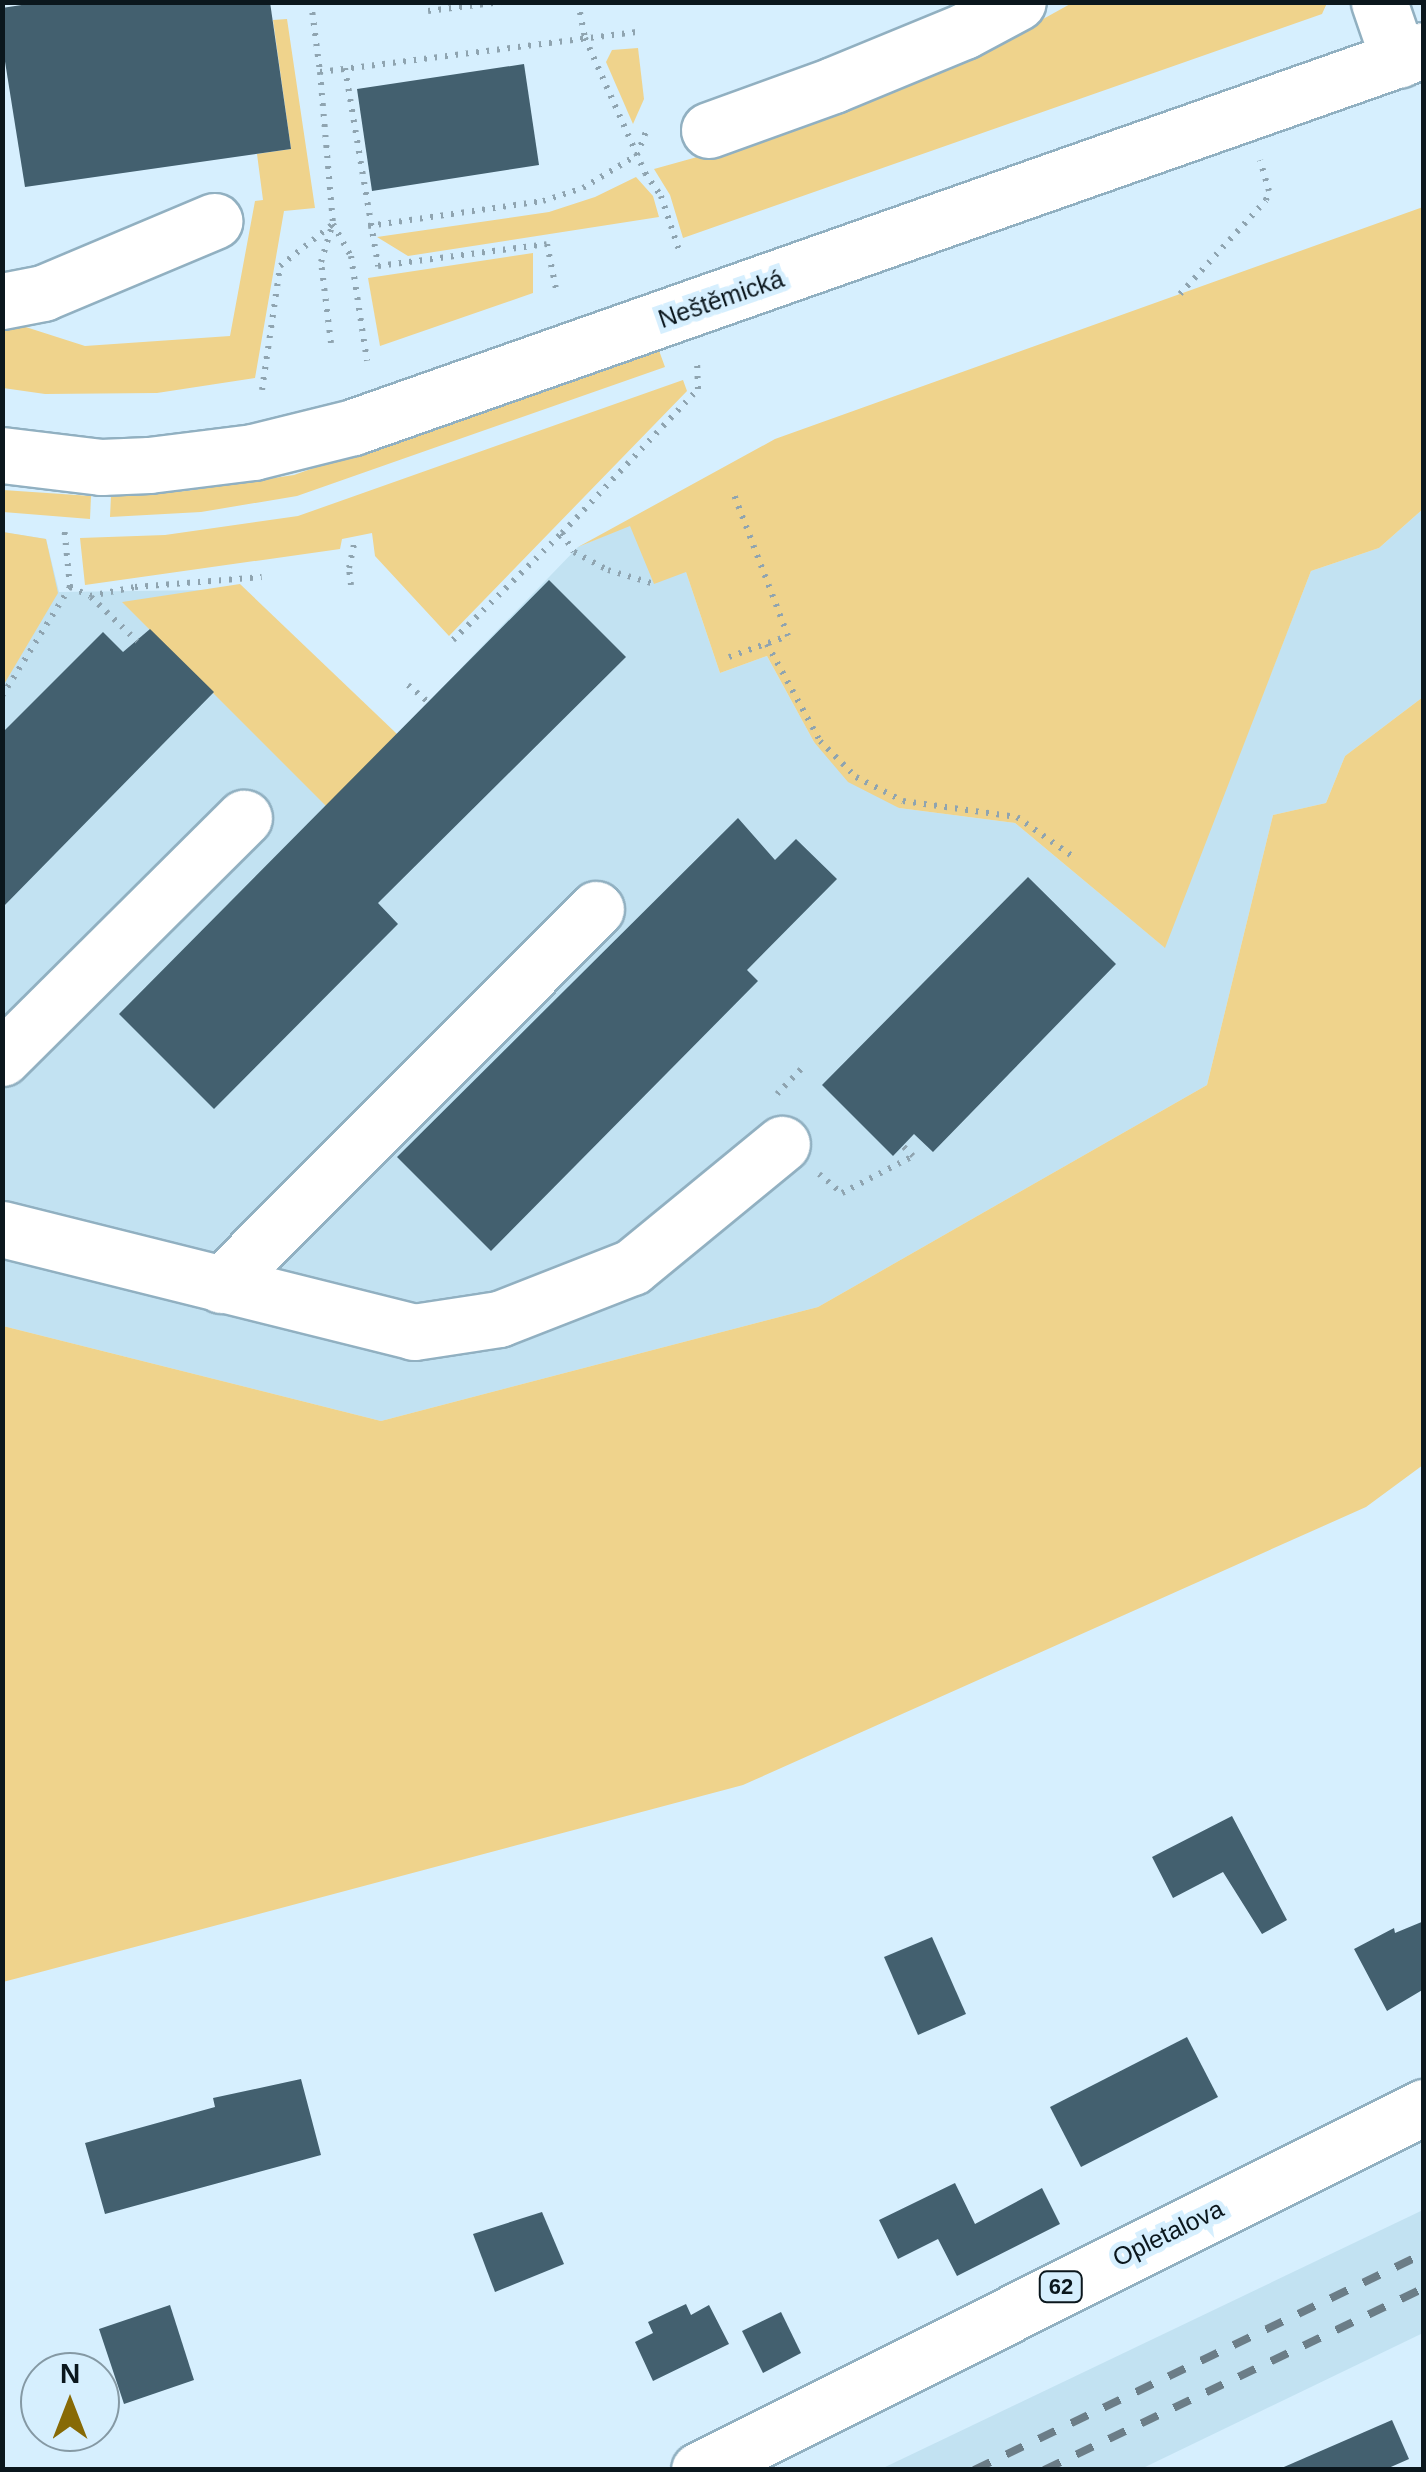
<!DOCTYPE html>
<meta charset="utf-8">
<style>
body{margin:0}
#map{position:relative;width:1426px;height:2472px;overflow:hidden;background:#d6effe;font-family:Arial,sans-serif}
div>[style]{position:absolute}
.built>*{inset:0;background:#c2e2f2}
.green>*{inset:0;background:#efd38c}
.building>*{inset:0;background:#43606f}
.path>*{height:6px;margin-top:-3px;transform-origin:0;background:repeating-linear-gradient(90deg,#8fa4b0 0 2.5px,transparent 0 10.5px)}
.roads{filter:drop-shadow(2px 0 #91b0c1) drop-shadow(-2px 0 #91b0c1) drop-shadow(0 2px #91b0c1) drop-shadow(0 -2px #91b0c1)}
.minor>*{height:55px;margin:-27.5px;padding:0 27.5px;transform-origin:27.5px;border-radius:27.5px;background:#fff}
.major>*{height:55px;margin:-27.5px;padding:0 27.5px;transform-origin:27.5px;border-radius:27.5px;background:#fff}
.rail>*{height:8px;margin-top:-4px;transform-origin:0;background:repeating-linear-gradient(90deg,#6b7d87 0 18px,transparent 0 36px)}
span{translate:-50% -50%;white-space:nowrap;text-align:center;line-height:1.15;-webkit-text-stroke:10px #d6effe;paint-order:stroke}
.shield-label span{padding:2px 8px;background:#d6effe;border:2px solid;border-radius:8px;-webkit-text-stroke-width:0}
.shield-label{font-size:22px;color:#0b171d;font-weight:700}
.street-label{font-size:25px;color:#0b171d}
.frame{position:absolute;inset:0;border:5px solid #0b171d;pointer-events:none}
.north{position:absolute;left:20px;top:2352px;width:100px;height:100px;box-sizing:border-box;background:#d6effe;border:2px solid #8599a4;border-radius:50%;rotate:0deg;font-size:28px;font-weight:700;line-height:40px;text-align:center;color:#0b171d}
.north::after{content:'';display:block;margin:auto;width:35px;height:45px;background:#876a06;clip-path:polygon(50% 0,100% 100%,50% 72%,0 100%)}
</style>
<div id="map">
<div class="built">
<div style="clip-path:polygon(1423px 509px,1423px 697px,1345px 756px,1326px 803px,1273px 815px,1207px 1085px,818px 1307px,381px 1421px,3px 1326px,2px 532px,46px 539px,59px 592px,207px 590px,376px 756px,578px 547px,630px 525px,686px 572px,720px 673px,767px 656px,814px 742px,899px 808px,1015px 823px,1164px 947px,1311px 571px,1379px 548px)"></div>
<div style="clip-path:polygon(1423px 2210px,1423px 2333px,1141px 2469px,881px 2469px)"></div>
</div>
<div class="green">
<div style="clip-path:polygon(1072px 3px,1327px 3px,1322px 14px,683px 238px,670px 195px,654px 169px,762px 139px,956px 67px)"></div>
<div style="clip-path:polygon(287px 19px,315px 208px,284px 211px,255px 378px,157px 393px,45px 394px,3px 388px,2px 322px,7px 321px,85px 346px,230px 336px,255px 201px,263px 200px,257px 154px,291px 149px,273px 20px)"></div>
<div style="clip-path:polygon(638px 48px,644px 99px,633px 124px,606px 62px,612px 50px)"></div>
<div style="clip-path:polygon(636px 177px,653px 196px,659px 217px,408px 256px,377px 237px,549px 212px,595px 197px)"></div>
<div style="clip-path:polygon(1423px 207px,1423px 509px,1379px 548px,1311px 571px,1165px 948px,1015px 823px,899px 808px,848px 782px,814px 742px,767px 656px,720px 673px,686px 572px,654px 584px,630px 526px,578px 547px,775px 439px)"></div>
<div style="clip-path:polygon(533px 253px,533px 293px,380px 346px,368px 278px)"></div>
<div style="clip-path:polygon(657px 345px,665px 367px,297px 496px,201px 512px,110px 517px,111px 496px,186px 491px,294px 475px)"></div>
<div style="clip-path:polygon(683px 380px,687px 391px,449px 636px,375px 556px,372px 533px,342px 539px,340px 549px,85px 585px,80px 538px,165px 535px,298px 516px)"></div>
<div style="clip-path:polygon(3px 490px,91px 496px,90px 519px,3px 512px)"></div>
<div style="clip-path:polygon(3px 532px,46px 539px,58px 593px,3px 686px)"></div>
<div style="clip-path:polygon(240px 584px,397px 734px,327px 807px,122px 602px)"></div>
<div style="clip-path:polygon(1423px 697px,1423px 1465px,1366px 1507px,743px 1785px,3px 1982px,3px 1326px,381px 1421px,818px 1307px,1207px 1085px,1273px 815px,1326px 803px,1345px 756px)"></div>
</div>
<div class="building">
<div style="clip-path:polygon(41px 2px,270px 2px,291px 149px,25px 187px,3px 49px,2px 8px)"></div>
<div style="clip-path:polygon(524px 64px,539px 165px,372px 191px,357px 89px)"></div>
<div style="clip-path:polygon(549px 580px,626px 657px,378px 903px,398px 924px,214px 1109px,119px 1014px)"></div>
<div style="clip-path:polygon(150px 629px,214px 692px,2px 908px,2px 733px,103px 632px,123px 652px)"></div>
<div style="clip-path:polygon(738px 818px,775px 860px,796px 839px,837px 879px,747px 970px,758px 981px,491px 1251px,397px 1157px)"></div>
<div style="clip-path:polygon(1028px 877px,1116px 964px,933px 1152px,914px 1134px,893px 1156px,822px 1085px)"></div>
<div style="clip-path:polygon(1232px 1816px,1287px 1920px,1262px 1934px,1223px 1872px,1173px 1898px,1152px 1857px)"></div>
<div style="clip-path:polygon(1424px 1921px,1424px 1989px,1387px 2011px,1354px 1949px,1394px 1928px,1395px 1933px)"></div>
<div style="clip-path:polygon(932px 1937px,966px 2014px,918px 2035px,884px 1957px)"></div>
<div style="clip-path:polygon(1187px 2037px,1218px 2097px,1081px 2167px,1050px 2107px)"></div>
<div style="clip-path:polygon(301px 2079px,321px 2155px,105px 2214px,85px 2143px,215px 2107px,213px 2098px)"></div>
<div style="clip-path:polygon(955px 2183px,975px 2224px,1042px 2188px,1060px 2224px,957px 2276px,938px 2239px,898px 2259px,879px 2220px)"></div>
<div style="clip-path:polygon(542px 2212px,564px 2264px,495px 2292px,473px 2234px)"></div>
<div style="clip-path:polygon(686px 2304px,691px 2315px,709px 2305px,729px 2344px,653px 2381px,635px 2342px,653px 2333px,648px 2322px)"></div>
<div style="clip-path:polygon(170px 2305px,194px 2380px,124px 2404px,99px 2329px)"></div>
<div style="clip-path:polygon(781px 2312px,801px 2353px,763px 2373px,742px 2331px)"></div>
<div style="clip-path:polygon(1392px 2420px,1409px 2459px,1384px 2470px,1277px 2470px)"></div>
</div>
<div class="path">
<div style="left:311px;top:2px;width:71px;rotate:82.7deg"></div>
<div style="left:320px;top:72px;width:319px;rotate:-7.2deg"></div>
<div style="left:427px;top:2px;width:9px;rotate:84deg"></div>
<div style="left:428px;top:11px;width:74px;rotate:-7deg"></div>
<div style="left:578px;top:2px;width:37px;rotate:79deg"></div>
<div style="left:585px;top:38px;width:148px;rotate:66deg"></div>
<div style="left:645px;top:173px;width:28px;rotate:55deg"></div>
<div style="left:661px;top:196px;width:57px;rotate:71.6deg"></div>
<div style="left:345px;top:68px;width:201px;rotate:80.5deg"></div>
<div style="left:378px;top:266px;width:170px;rotate:-7.4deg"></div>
<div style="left:547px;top:244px;width:51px;rotate:78.7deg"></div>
<div style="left:320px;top:72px;width:153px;rotate:85.1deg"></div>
<div style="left:333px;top:224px;width:37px;rotate:61deg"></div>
<div style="left:351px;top:256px;width:106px;rotate:81.3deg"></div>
<div style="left:368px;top:226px;width:177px;rotate:-8.1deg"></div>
<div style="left:543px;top:201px;width:42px;rotate:-18deg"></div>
<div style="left:583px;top:188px;width:63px;rotate:-31.4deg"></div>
<div style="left:637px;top:155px;width:30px;rotate:-69deg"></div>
<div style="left:1180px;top:294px;width:127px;rotate:-47.5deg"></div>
<div style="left:1266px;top:200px;width:9px;rotate:-72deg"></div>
<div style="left:1269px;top:191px;width:32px;rotate:-106deg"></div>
<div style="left:331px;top:343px;width:82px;rotate:-97deg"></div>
<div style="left:321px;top:262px;width:39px;rotate:-73deg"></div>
<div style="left:262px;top:390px;width:125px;rotate:-81.7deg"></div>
<div style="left:280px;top:266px;width:68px;rotate:-38.4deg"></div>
<div style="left:562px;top:533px;width:22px;rotate:58deg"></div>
<div style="left:574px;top:552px;width:38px;rotate:28deg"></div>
<div style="left:608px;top:570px;width:48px;rotate:16.9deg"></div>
<div style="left:351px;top:585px;width:17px;rotate:-97deg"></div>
<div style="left:349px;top:568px;width:29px;rotate:-78deg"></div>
<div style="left:70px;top:587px;width:22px;rotate:24deg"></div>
<div style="left:90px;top:596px;width:46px;rotate:-11.3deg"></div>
<div style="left:135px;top:587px;width:127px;rotate:-4.5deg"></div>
<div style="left:91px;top:597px;width:64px;rotate:43.7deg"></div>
<div style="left:453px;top:640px;width:153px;rotate:-44.5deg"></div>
<div style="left:562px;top:533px;width:198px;rotate:-46.6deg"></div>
<div style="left:698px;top:389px;width:24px;rotate:-92deg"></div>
<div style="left:767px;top:644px;width:111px;rotate:61.3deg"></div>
<div style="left:820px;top:741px;width:51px;rotate:45deg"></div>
<div style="left:856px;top:777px;width:53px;rotate:27.1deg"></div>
<div style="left:903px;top:801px;width:115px;rotate:8deg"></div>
<div style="left:1017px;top:817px;width:67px;rotate:35.3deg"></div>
<div style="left:729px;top:657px;width:63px;rotate:-19.6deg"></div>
<div style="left:788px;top:636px;width:154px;rotate:-110.9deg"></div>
<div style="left:408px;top:685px;width:26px;rotate:40deg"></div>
<div style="left:2px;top:696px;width:128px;rotate:-58deg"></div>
<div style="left:70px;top:587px;width:61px;rotate:-95.6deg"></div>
<div style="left:777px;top:1094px;width:37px;rotate:-46deg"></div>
<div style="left:819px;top:1174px;width:30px;rotate:40deg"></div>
<div style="left:842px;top:1193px;width:80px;rotate:-27.5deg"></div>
<div style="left:913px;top:1156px;width:14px;rotate:-135deg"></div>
</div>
<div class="roads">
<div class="minor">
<div style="left:1379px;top:2px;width:61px;rotate:71deg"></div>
<div style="left:709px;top:130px;width:132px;rotate:-19.9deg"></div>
<div style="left:833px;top:85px;width:142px;rotate:-22.4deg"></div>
<div style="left:964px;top:31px;width:61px;rotate:-28.2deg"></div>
<div style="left:2px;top:301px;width:42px;rotate:-11deg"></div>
<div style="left:43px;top:293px;width:186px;rotate:-22.8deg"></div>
<div style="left:2px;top:455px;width:100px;rotate:6.9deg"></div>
<div style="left:101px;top:467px;width:48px;rotate:-2.4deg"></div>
<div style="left:149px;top:465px;width:105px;rotate:-7.1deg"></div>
<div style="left:253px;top:452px;width:103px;rotate:-14deg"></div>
<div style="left:353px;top:427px;width:1135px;rotate:-19.39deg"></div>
<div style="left:2px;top:1058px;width:341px;rotate:-44.8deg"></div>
<div style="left:2px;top:1229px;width:425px;rotate:14deg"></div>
<div style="left:414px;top:1332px;width:86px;rotate:-8.7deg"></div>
<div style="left:499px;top:1319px;width:143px;rotate:-21.4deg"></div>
<div style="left:632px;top:1267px;width:194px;rotate:-39.4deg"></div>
<div style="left:221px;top:1285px;width:531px;rotate:-45.08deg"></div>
</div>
<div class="major">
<div style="left:699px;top:2470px;width:811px;rotate:-26.6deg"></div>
</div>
</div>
<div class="rail">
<div style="left:974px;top:2470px;width:500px;rotate:-25.7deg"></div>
<div style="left:1044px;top:2470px;width:421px;rotate:-25.6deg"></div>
</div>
<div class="shield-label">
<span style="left:1061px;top:2287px">62</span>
</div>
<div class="street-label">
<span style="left:721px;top:299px;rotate:-19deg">Neštěmická</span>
<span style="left:1168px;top:2233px;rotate:-26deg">Opletalova</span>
</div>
<div class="frame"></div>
<div class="north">N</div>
</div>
